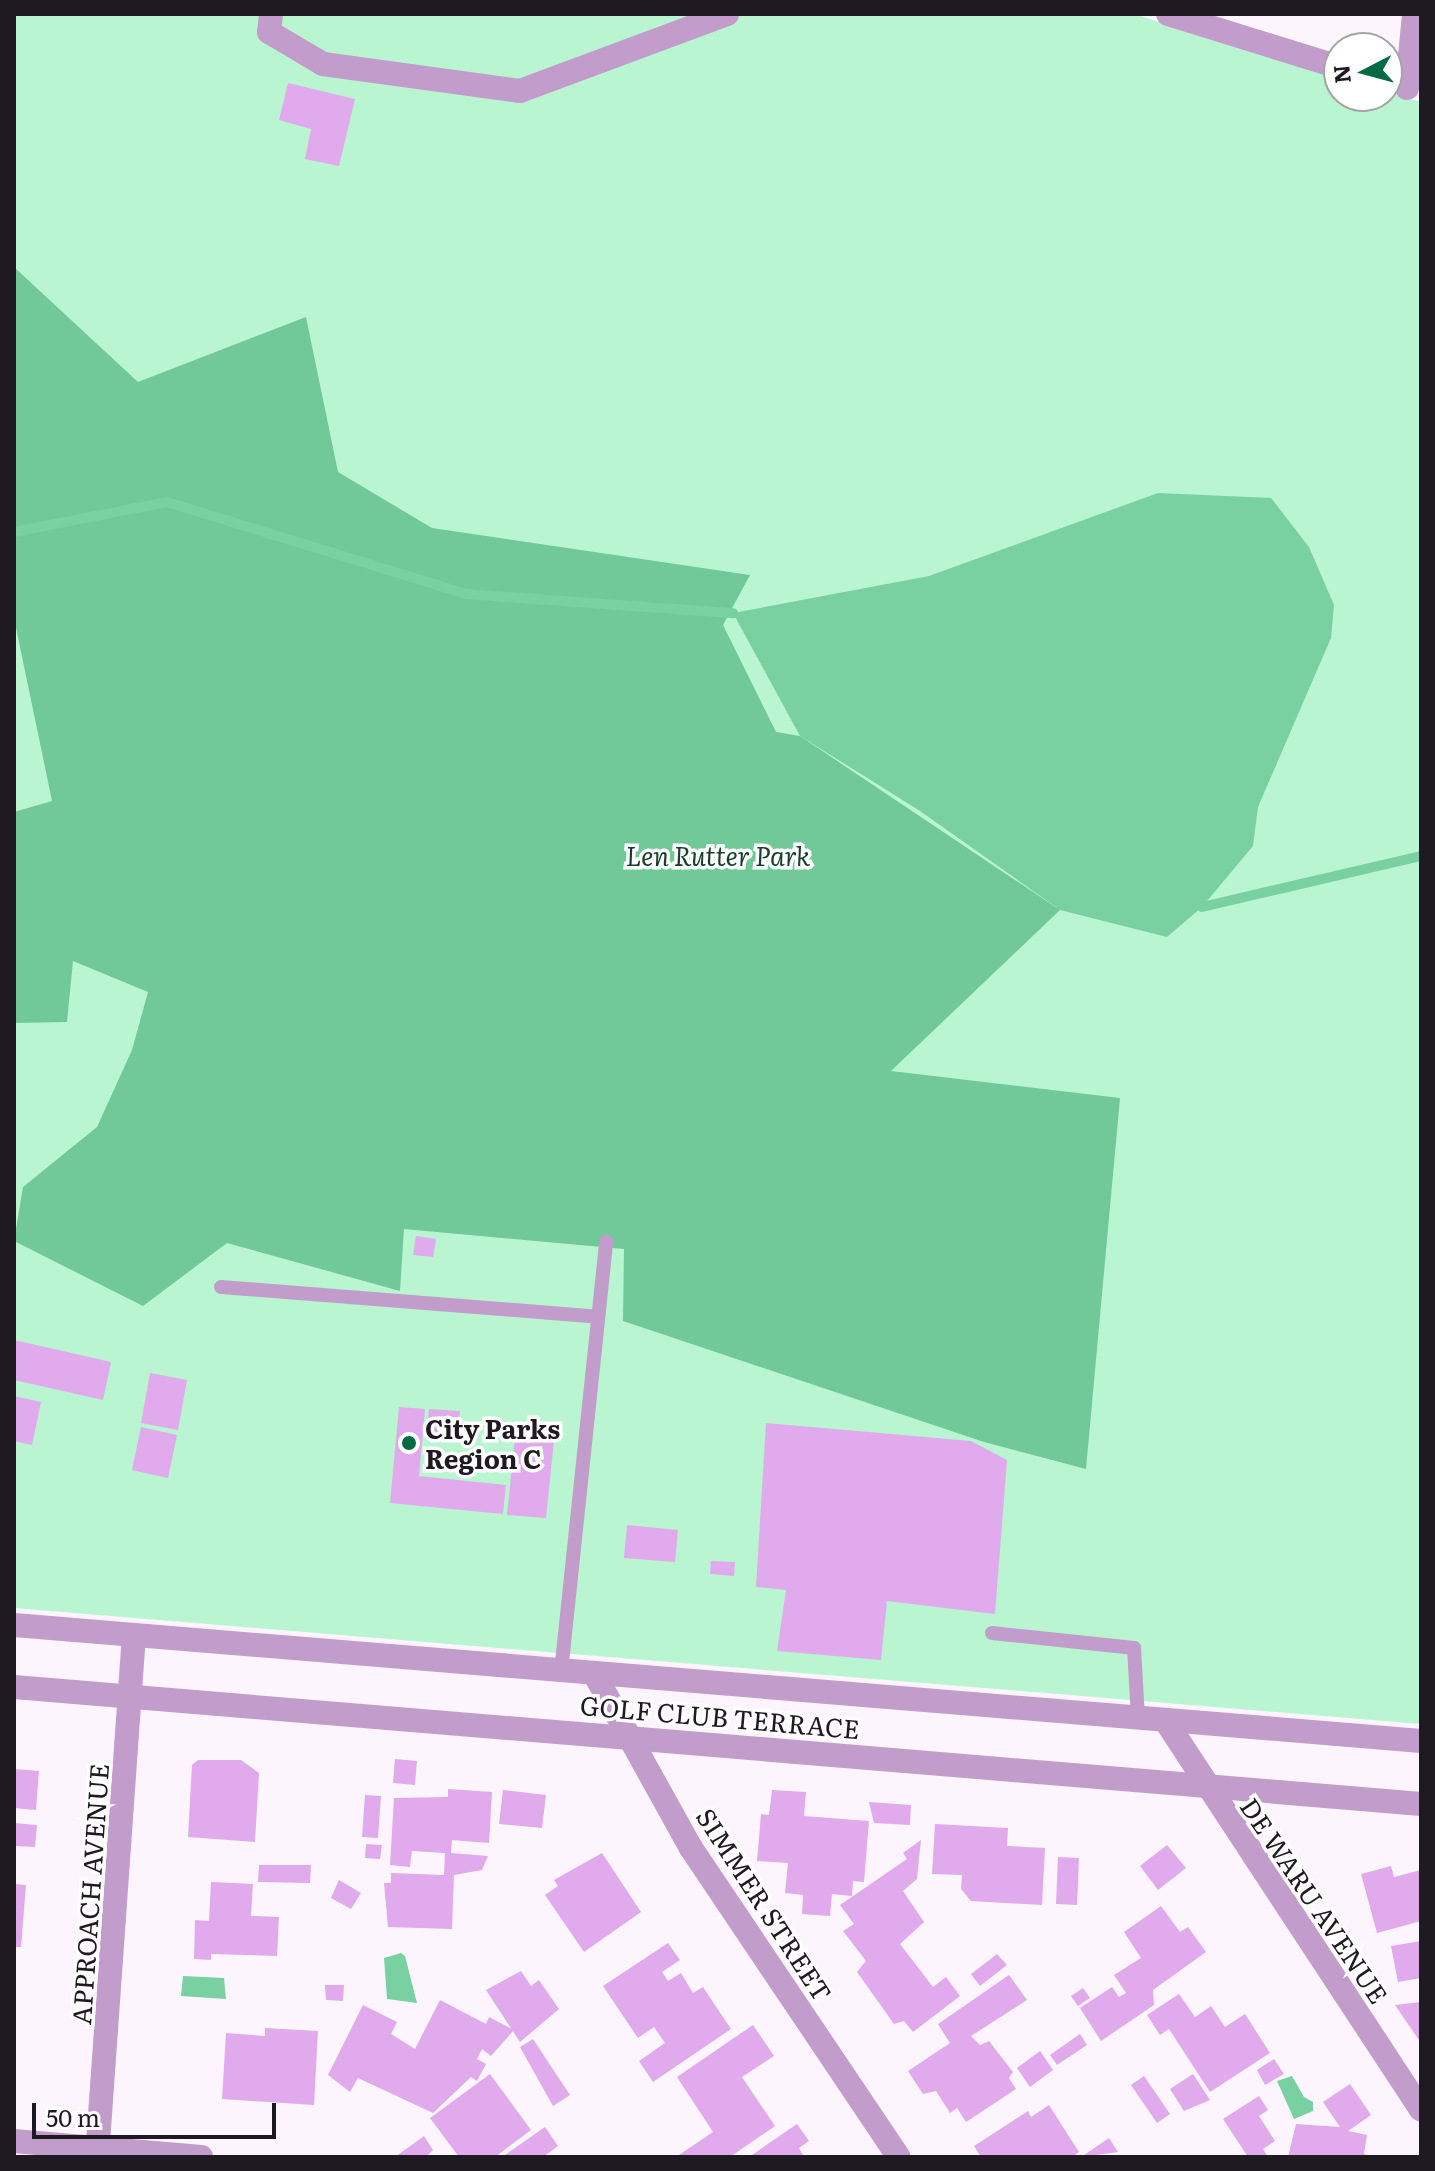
<!DOCTYPE html>
<style>
body{margin:0}
#map{position:relative;width:1435px;height:2171px;overflow:hidden;background:#fcf5fe;font-family:Literata,serif}
div>[style]{position:absolute}
.green>*{inset:0;background:#b9f5d1}
.forest>*{inset:0;background:#71c999}
.water>*{inset:0;background:#79d1a1}
.stream>*{height:10px;margin:-5px;padding:0 5px;transform-origin:5px;border-radius:5px;background:#79d1a1}
.building>*{inset:0;background:#e0aaed}
.service>*{height:14px;margin:-7px;padding:0 7px;transform-origin:7px;border-radius:7px;background:#c29dcb}
.minor>*{height:24px;margin:-12px;padding:0 12px;transform-origin:12px;border-radius:12px;background:#c29dcb}
.tertiary>*{height:24px;margin:-12px;padding:0 12px;transform-origin:12px;border-radius:12px;background:#c29dcb}
.dots>*{width:22px;height:22px;translate:-50% -50%;box-sizing:border-box;border:4px solid #fff;border-radius:50%}
span{translate:-50% -50%;white-space:nowrap;text-align:center;line-height:1.15;-webkit-text-stroke:7px #fff;paint-order:stroke}
.park-label{font-size:26px;color:#193f2b;font-style:italic}
.poi-label{font-size:26px;color:#1f1a21;font-weight:700}
.left{translate:0 -50%;text-align:left}
.street-label{font-size:26px;color:#1f1a21}
.frame{position:absolute;inset:0;border:16px solid #1f1a21;pointer-events:none}
.north{position:absolute;left:1323px;top:32px;width:80px;height:80px;box-sizing:border-box;background:#fff;border:2px solid #a5a3a6;border-radius:50%;rotate:264deg;font-size:22px;font-weight:700;line-height:32px;text-align:center;color:#1f1a21}
.north::after{content:'';display:block;margin:auto;width:28px;height:36px;background:#006b42;clip-path:polygon(50% 0,100% 100%,50% 72%,0 100%)}
.scale{position:absolute;left:32px;top:2103px;width:244px;height:36px;box-sizing:border-box;border:4px solid #1f1a21;border-top:0;padding-left:10px;font-size:24px;line-height:28px;white-space:nowrap;color:#1f1a21;-webkit-text-stroke:6px #fff;paint-order:stroke}
</style>
<div id="map">
<div class="green">
<div style="clip-path:polygon(14px 14px,1134px 14px,1339px 77px,1339px 96px,1387px 96px,1387px 92px,1421px 102px,1421px 1724px,14px 1608px)"></div>
</div>
<div class="forest">
<div style="clip-path:polygon(14px 267px,138px 382px,306px 317px,338px 472px,432px 528px,750px 575px,723px 625px,776px 732px,800px 736px,1060px 910px,891px 1071px,1120px 1098px,1086px 1469px,984px 1442px,623px 1321px,624px 1249px,404px 1229px,400px 1291px,227px 1243px,143px 1306px,14px 1241px,23px 1187px,97px 1127px,132px 1050px,148px 992px,73px 961px,67px 1022px,14px 1023px,14px 812px,52px 801px,14px 618px)"></div>
</div>
<div class="water">
<div style="clip-path:polygon(1158px 493px,1271px 498px,1309px 547px,1334px 605px,1331px 638px,1258px 807px,1253px 846px,1202px 907px,1167px 937px,1060px 910px,920px 811px,800px 736px,733px 613px,929px 576px)"></div>
<div style="clip-path:polygon(401px 1953px,405px 1956px,417px 2003px,387px 1999px,384px 1958px)"></div>
<div style="clip-path:polygon(183px 1976px,224px 1978px,226px 1999px,181px 1996px)"></div>
<div style="clip-path:polygon(1292px 2076px,1304px 2097px,1313px 2102px,1313px 2111px,1294px 2119px,1277px 2081px)"></div>
</div>
<div class="stream">
<div style="left:14px;top:532px;width:156px;rotate:-11.1deg"></div>
<div style="left:167px;top:502px;width:313px;rotate:17.1deg"></div>
<div style="left:466px;top:594px;width:268px;rotate:4.1deg"></div>
<div style="left:1202px;top:907px;width:225px;rotate:-13.1deg"></div>
</div>
<div class="building">
<div style="clip-path:polygon(288px 83px,355px 99px,339px 166px,305px 159px,311px 129px,279px 120px)"></div>
<div style="clip-path:polygon(416px 1236px,436px 1239px,433px 1257px,413px 1255px)"></div>
<div style="clip-path:polygon(14px 1340px,111px 1362px,103px 1400px,14px 1380px)"></div>
<div style="clip-path:polygon(150px 1373px,187px 1380px,178px 1430px,141px 1423px)"></div>
<div style="clip-path:polygon(14px 1396px,41px 1402px,32px 1445px,14px 1441px)"></div>
<div style="clip-path:polygon(399px 1407px,425px 1409px,419px 1476px,506px 1485px,503px 1514px,390px 1503px)"></div>
<div style="clip-path:polygon(429px 1409px,460px 1411px,458px 1437px,427px 1434px)"></div>
<div style="clip-path:polygon(766px 1423px,971px 1441px,1007px 1460px,995px 1614px,887px 1601px,881px 1660px,777px 1651px,786px 1590px,756px 1587px)"></div>
<div style="clip-path:polygon(141px 1427px,177px 1435px,168px 1478px,132px 1470px)"></div>
<div style="clip-path:polygon(516px 1427px,555px 1431px,546px 1518px,507px 1515px)"></div>
<div style="clip-path:polygon(627px 1525px,678px 1530px,675px 1562px,624px 1558px)"></div>
<div style="clip-path:polygon(711px 1561px,735px 1562px,734px 1576px,710px 1574px)"></div>
<div style="clip-path:polygon(395px 1759px,417px 1761px,415px 1785px,393px 1783px)"></div>
<div style="clip-path:polygon(198px 1760px,241px 1760px,259px 1773px,255px 1842px,188px 1837px,192px 1765px)"></div>
<div style="clip-path:polygon(14px 1769px,39px 1771px,36px 1810px,14px 1808px)"></div>
<div style="clip-path:polygon(448px 1789px,492px 1792px,489px 1843px,452px 1840px,451px 1853px,488px 1856px,482px 1870px,454px 1875px,452px 1929px,388px 1927px,384px 1883px,391px 1883px,391px 1873px,444px 1875px,445px 1853px,412px 1851px,410px 1867px,390px 1865px,394px 1798px,448px 1797px)"></div>
<div style="clip-path:polygon(503px 1790px,546px 1795px,542px 1828px,499px 1824px)"></div>
<div style="clip-path:polygon(772px 1790px,806px 1792px,804px 1816px,869px 1821px,864px 1882px,853px 1881px,852px 1896px,832px 1894px,830px 1916px,802px 1914px,803px 1895px,785px 1893px,788px 1863px,757px 1861px,761px 1814px,769px 1815px)"></div>
<div style="clip-path:polygon(365px 1795px,381px 1796px,378px 1838px,362px 1837px)"></div>
<div style="clip-path:polygon(869px 1802px,911px 1805px,910px 1825px,874px 1823px)"></div>
<div style="clip-path:polygon(14px 1823px,37px 1825px,35px 1847px,14px 1846px)"></div>
<div style="clip-path:polygon(935px 1824px,1008px 1828px,1007px 1846px,1045px 1848px,1042px 1905px,971px 1901px,961px 1889px,962px 1875px,932px 1874px)"></div>
<div style="clip-path:polygon(921px 1840px,917px 1879px,903px 1891px,924px 1922px,900px 1944px,933px 1987px,946px 1977px,960px 1996px,913px 2032px,904px 2021px,894px 2024px,857px 1972px,866px 1961px,843px 1931px,854px 1924px,840px 1905px,907px 1859px,903px 1853px)"></div>
<div style="clip-path:polygon(366px 1844px,382px 1845px,380px 1859px,365px 1858px)"></div>
<div style="clip-path:polygon(1167px 1845px,1186px 1868px,1158px 1890px,1140px 1866px)"></div>
<div style="clip-path:polygon(602px 1853px,641px 1912px,584px 1952px,545px 1895px,558px 1886px,554px 1880px)"></div>
<div style="clip-path:polygon(1058px 1857px,1079px 1858px,1077px 1905px,1056px 1904px)"></div>
<div style="clip-path:polygon(259px 1865px,311px 1865px,310px 1883px,258px 1882px)"></div>
<div style="clip-path:polygon(1391px 1866px,1394px 1877px,1421px 1870px,1421px 1921px,1377px 1933px,1361px 1874px)"></div>
<div style="clip-path:polygon(339px 1880px,361px 1893px,351px 1909px,331px 1898px)"></div>
<div style="clip-path:polygon(211px 1882px,253px 1884px,251px 1916px,279px 1917px,277px 1956px,211px 1954px,211px 1960px,194px 1959px,195px 1920px,209px 1921px)"></div>
<div style="clip-path:polygon(14px 1884px,26px 1885px,21px 1947px,14px 1947px)"></div>
<div style="clip-path:polygon(1161px 1906px,1180px 1932px,1188px 1927px,1206px 1952px,1153px 1990px,1154px 2005px,1101px 2041px,1080px 2008px,1112px 1987px,1119px 1997px,1126px 1993px,1114px 1975px,1141px 1958px,1124px 1932px)"></div>
<div style="clip-path:polygon(1421px 1941px,1421px 1978px,1398px 1982px,1391px 1946px)"></div>
<div style="clip-path:polygon(668px 1943px,680px 1960px,662px 1972px,668px 1981px,681px 1973px,693px 1993px,703px 1987px,731px 2029px,653px 2082px,639px 2061px,665px 2043px,654px 2027px,638px 2038px,603px 1986px)"></div>
<div style="clip-path:polygon(997px 1954px,1007px 1965px,980px 1986px,971px 1974px)"></div>
<div style="clip-path:polygon(521px 1971px,531px 1986px,539px 1980px,559px 2009px,520px 2042px,486px 1990px)"></div>
<div style="clip-path:polygon(1009px 1975px,1027px 2000px,971px 2036px,980px 2045px,989px 2041px,1013px 2072px,1009px 2078px,1016px 2089px,966px 2122px,957px 2108px,950px 2113px,936px 2091px,923px 2094px,908px 2071px,950px 2043px,938px 2024px)"></div>
<div style="clip-path:polygon(325px 1985px,344px 1985px,343px 2001px,326px 2000px)"></div>
<div style="clip-path:polygon(1083px 1988px,1090px 1998px,1078px 2006px,1071px 1996px)"></div>
<div style="clip-path:polygon(1179px 1994px,1195px 2017px,1211px 2006px,1225px 2027px,1245px 2014px,1270px 2053px,1210px 2092px,1169px 2029px,1160px 2035px,1147px 2015px)"></div>
<div style="clip-path:polygon(440px 2000px,486px 2024px,489px 2017px,514px 2030px,491px 2056px,482px 2049px,477px 2059px,486px 2064px,477px 2081px,471px 2077px,433px 2113px,358px 2078px,350px 2092px,328px 2075px,363px 2005px,397px 2022px,391px 2034px,415px 2049px)"></div>
<div style="clip-path:polygon(1421px 2002px,1421px 2043px,1395px 2005px)"></div>
<div style="clip-path:polygon(753px 2025px,774px 2056px,742px 2077px,775px 2126px,730px 2157px,676px 2157px,713px 2132px,677px 2077px)"></div>
<div style="clip-path:polygon(265px 2028px,318px 2031px,314px 2105px,222px 2099px,226px 2033px,265px 2036px)"></div>
<div style="clip-path:polygon(1080px 2034px,1087px 2045px,1057px 2065px,1050px 2055px)"></div>
<div style="clip-path:polygon(533px 2039px,570px 2095px,553px 2106px,520px 2047px)"></div>
<div style="clip-path:polygon(1040px 2051px,1053px 2070px,1030px 2087px,1017px 2068px)"></div>
<div style="clip-path:polygon(1274px 2059px,1284px 2074px,1265px 2085px,1257px 2070px)"></div>
<div style="clip-path:polygon(490px 2074px,531px 2130px,495px 2157px,459px 2157px,430px 2118px)"></div>
<div style="clip-path:polygon(1193px 2074px,1210px 2100px,1184px 2111px,1170px 2089px)"></div>
<div style="clip-path:polygon(1144px 2076px,1170px 2114px,1157px 2123px,1131px 2085px)"></div>
<div style="clip-path:polygon(1350px 2084px,1371px 2115px,1348px 2131px,1367px 2135px,1364px 2154px,1369px 2157px,1288px 2157px,1296px 2124px,1340px 2127px,1323px 2102px)"></div>
<div style="clip-path:polygon(1259px 2096px,1268px 2110px,1259px 2116px,1275px 2141px,1263px 2149px,1268px 2157px,1248px 2157px,1223px 2119px)"></div>
<div style="clip-path:polygon(1049px 2105px,1079px 2152px,1072px 2157px,981px 2157px,974px 2146px,1028px 2111px,1031px 2117px)"></div>
<div style="clip-path:polygon(797px 2124px,809px 2141px,799px 2148px,804px 2157px,749px 2157px)"></div>
<div style="clip-path:polygon(545px 2127px,558px 2146px,543px 2157px,502px 2157px)"></div>
<div style="clip-path:polygon(424px 2136px,433px 2150px,426px 2157px,395px 2157px)"></div>
<div style="clip-path:polygon(1109px 2138px,1118px 2152px,1081px 2157px)"></div>
</div>
<div class="service">
<div style="left:221px;top:1287px;width:378px;rotate:4.5deg"></div>
<div style="left:992px;top:1633px;width:143px;rotate:6deg"></div>
<div style="left:1134px;top:1648px;width:70px;rotate:86.7deg"></div>
<div style="left:561px;top:1672px;width:433px;rotate:-84deg"></div>
</div>
<div class="minor">
<div style="left:271px;top:14px;width:18px;rotate:96deg"></div>
<div style="left:269px;top:32px;width:63px;rotate:30.7deg"></div>
<div style="left:323px;top:64px;width:199px;rotate:7.8deg"></div>
<div style="left:520px;top:91px;width:221px;rotate:-20.4deg"></div>
<div style="left:1168px;top:14px;width:179px;rotate:17.2deg"></div>
<div style="left:1407px;top:88px;width:74px;rotate:-84.6deg"></div>
<div style="left:595px;top:1675px;width:198px;rotate:61deg"></div>
<div style="left:691px;top:1848px;width:372px;rotate:56.1deg"></div>
<div style="left:1165px;top:1720px;width:466px;rotate:56.7deg"></div>
<div style="left:14px;top:2141px;width:188px;rotate:4.9deg"></div>
<div style="left:97px;top:2157px;width:523px;rotate:-85.95deg"></div>
</div>
<div class="tertiary">
<div style="left:14px;top:1625px;width:1412px;rotate:4.71deg"></div>
<div style="left:14px;top:1687px;width:1412px;rotate:4.75deg"></div>
</div>
<div class="dots">
<div style="left:409px;top:1443px;background:#006b42"></div>
</div>
<div class="park-label">
<span style="left:718px;top:855px">Len Rutter Park</span>
</div>
<div class="poi-label">
<span class="left" style="left:425px;top:1443px">City Parks<br>Region C</span>
</div>
<div class="street-label">
<span style="left:720px;top:1716px;rotate:5deg">GOLF CLUB TERRACE</span>
<span style="left:89px;top:1894px;rotate:-86deg">APPROACH AVENUE</span>
<span style="left:1315px;top:1900px;rotate:56deg">DE WARU AVENUE</span>
<span style="left:765px;top:1904px;rotate:57deg">SIMMER STREET</span>
</div>
<div class="frame"></div>
<div class="north">N</div>
<div class="scale">50 m</div>
</div>
